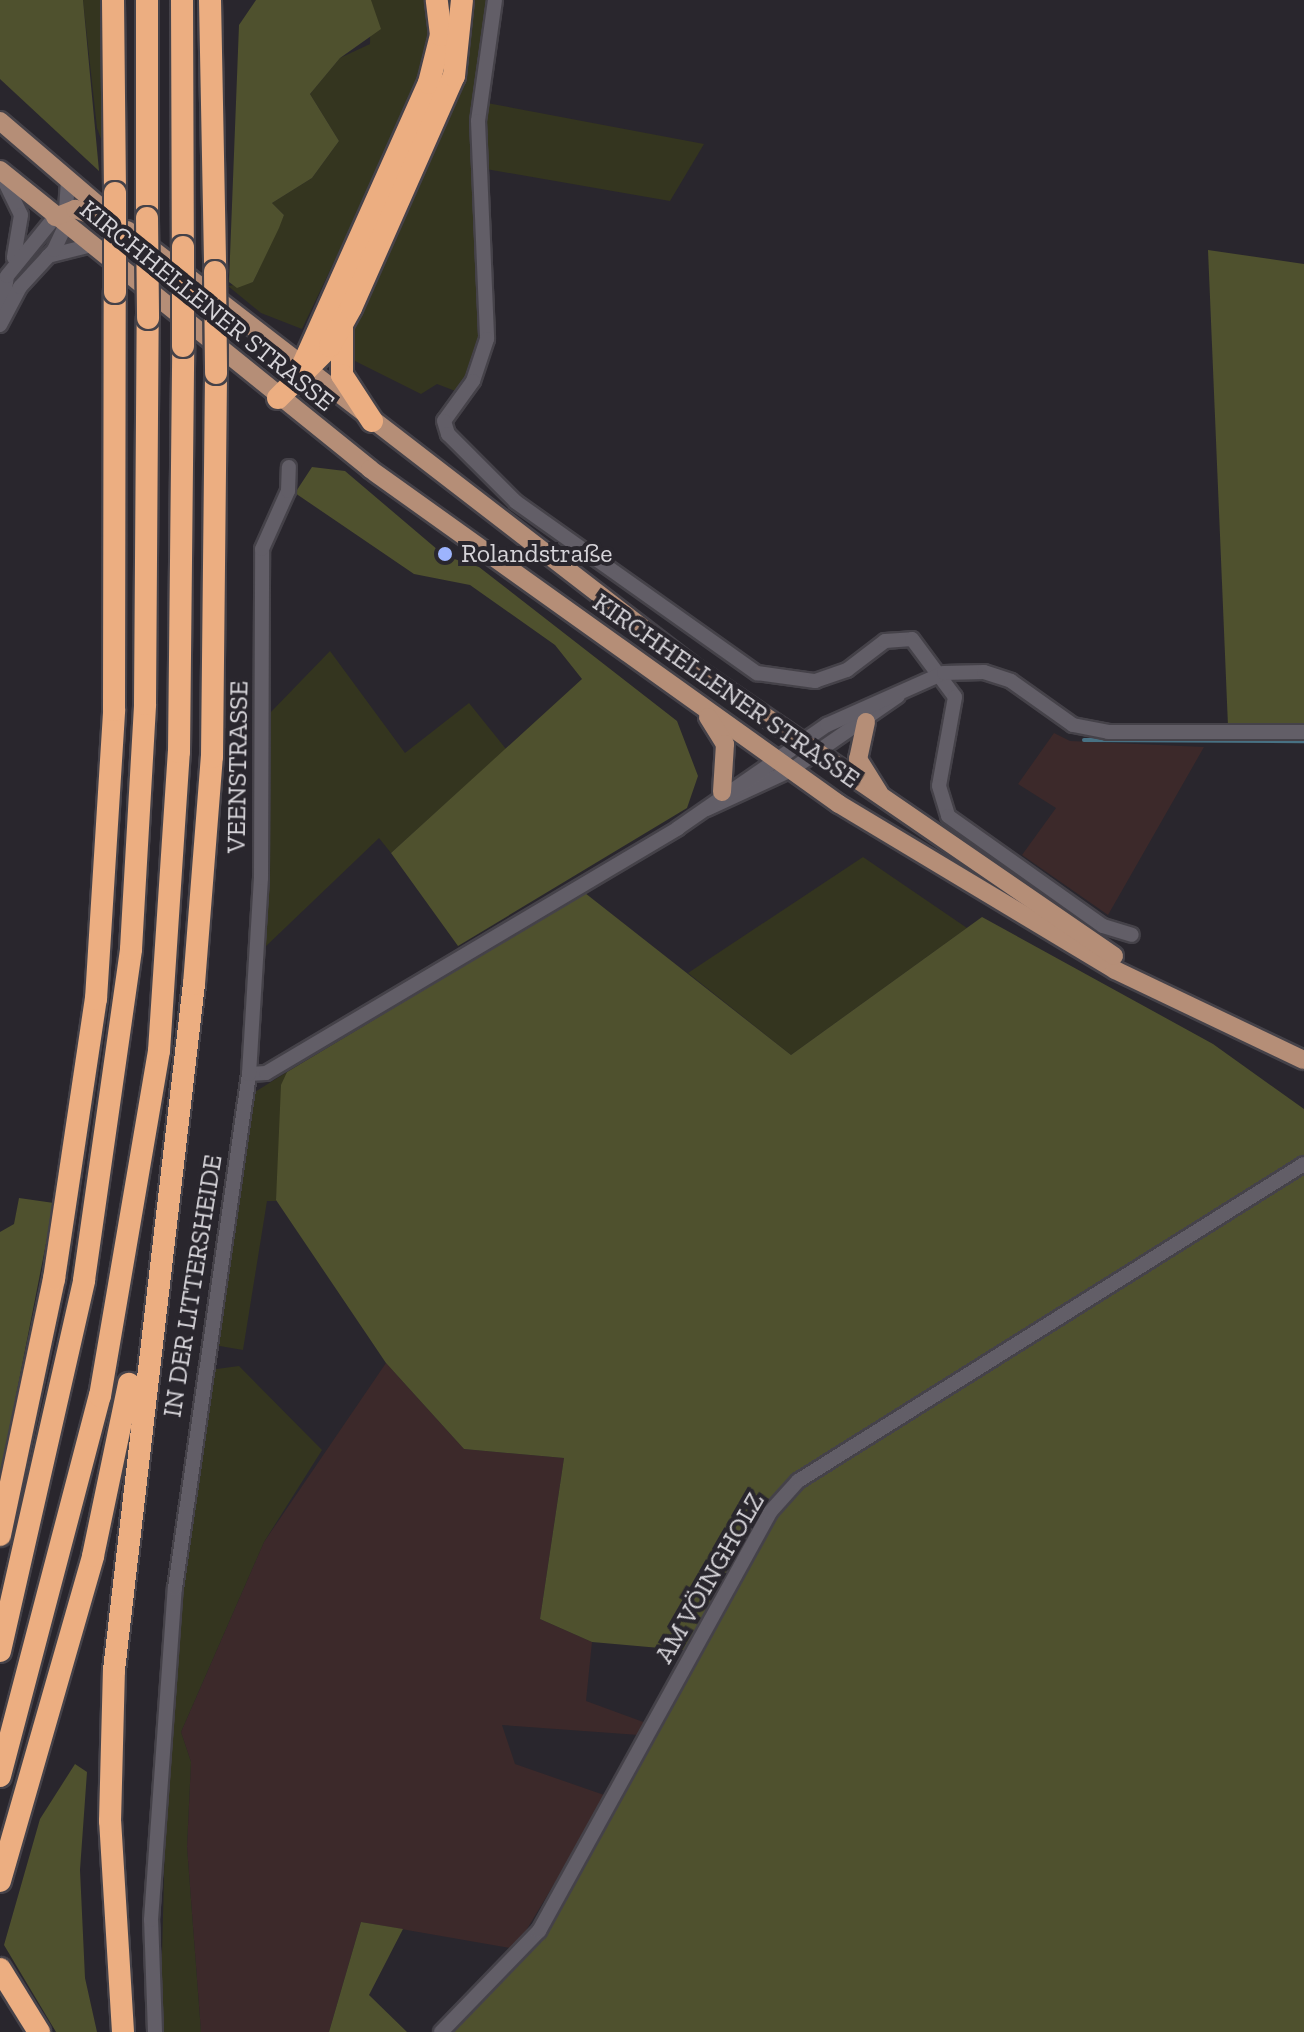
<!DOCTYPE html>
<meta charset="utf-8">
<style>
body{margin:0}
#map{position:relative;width:1304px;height:2032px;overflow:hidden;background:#29262d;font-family:"Zilla Slab",serif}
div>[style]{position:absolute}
.commercial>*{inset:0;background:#3c292a}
.green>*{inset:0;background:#34351f}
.forest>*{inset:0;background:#4f512e}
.stream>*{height:4px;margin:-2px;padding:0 2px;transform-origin:2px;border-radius:2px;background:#487183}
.roads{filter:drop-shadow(2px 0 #454249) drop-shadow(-2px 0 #454249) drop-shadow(0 2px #454249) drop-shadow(0 -2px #454249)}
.minor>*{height:14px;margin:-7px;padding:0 7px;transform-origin:7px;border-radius:7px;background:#625e67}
.major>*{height:18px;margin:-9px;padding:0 9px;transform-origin:9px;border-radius:9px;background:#b58e77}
.highway>*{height:22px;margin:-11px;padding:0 11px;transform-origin:11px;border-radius:11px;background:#ecae81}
.bridges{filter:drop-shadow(2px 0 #454249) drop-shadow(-2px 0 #454249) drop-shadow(0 2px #454249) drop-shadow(0 -2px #454249)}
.highway-bridge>*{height:22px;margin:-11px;padding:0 11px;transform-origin:11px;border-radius:11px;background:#ecae81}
.dots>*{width:22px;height:22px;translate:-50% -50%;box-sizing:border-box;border:4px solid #29262d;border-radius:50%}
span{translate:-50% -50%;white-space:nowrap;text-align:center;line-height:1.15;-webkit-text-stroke:8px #29262d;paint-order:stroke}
.street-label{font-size:26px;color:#d6d4d9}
.poi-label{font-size:26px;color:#d6d4d9}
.left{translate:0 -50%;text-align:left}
</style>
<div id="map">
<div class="commercial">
<div style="clip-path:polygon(1054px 733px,1070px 741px,1204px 747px,1108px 915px,1022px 855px,1056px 808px,1018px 784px)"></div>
<div style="clip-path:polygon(386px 1363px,464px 1449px,564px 1458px,540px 1619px,592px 1642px,586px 1701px,646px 1723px,639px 1735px,502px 1725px,515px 1764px,607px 1796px,515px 1949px,361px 1922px,329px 2032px,201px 2032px,187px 1847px,191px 1762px,181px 1732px,264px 1542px)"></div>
</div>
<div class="green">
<div style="clip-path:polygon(83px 0,100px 0,104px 147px,97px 128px)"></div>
<div style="clip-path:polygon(371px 0,430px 0,432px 29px,418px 86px,302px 329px,261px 313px,228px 286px,253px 282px,284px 215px,272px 203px,312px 178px,339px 141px,310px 94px,340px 58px,370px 44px)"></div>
<div style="clip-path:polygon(469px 0,489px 0,483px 322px,477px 362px,458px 392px,437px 384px,421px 394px,353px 360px,347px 348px,463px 68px)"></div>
<div style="clip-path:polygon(487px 103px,704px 144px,670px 201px,486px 169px)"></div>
<div style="clip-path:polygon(330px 651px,405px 753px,469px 703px,506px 749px,391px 853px,379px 838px,263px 949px,270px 713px)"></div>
<div style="clip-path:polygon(863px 857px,967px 928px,791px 1055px,688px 973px)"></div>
<div style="clip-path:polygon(287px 1072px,276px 1201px,267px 1201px,243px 1350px,214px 1345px,253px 1093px)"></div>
<div style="clip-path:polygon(239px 1366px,322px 1450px,264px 1542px,181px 1732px,191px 1762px,187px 1847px,201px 2032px,160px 2032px,169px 1682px,209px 1370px)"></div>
</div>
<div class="forest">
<div style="clip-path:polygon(0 0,83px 0,99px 171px,0 79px)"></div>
<div style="clip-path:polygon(256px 0,371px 0,381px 29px,340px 58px,310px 94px,339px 141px,312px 178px,272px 203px,284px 215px,279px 228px,253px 282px,237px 288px,229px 282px,239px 25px)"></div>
<div style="clip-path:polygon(1208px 250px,1304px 264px,1304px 725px,1228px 726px)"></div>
<div style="clip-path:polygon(312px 467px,345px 471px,445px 556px,479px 567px,677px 721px,698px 776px,687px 808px,458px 946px,391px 853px,582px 679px,555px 645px,470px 585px,414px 574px,295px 493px)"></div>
<div style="clip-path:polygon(585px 893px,791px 1055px,982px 917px,1213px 1044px,1304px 1109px,1304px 2032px,441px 2032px,539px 1931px,694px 1651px,592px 1642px,540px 1619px,564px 1458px,464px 1449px,386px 1363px,276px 1200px,281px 1085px,287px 1072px)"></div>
<div style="clip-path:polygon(19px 1198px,54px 1203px,0 1477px,0 1232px,14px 1224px)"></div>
<div style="clip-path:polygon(75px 1764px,87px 1772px,80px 1870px,85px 1978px,97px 2032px,56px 2032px,4px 1945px,40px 1819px)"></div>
<div style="clip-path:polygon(361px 1922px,403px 1929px,369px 1995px,407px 2032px,329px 2032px)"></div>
</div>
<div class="stream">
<div style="left:1084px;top:740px;width:220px;rotate:0.3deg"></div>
</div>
<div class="roads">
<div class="minor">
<div style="left:495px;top:0;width:122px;rotate:98deg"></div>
<div style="left:478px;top:121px;width:218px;rotate:87.6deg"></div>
<div style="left:487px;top:339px;width:44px;rotate:108.4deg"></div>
<div style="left:473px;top:381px;width:49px;rotate:125.9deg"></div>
<div style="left:444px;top:421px;width:14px;rotate:73deg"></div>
<div style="left:448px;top:434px;width:96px;rotate:45deg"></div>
<div style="left:516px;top:502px;width:296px;rotate:35.4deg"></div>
<div style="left:757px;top:673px;width:59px;rotate:7.9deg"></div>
<div style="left:815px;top:681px;width:34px;rotate:-19deg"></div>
<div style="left:847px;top:670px;width:48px;rotate:-37.3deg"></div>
<div style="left:885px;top:641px;width:27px;rotate:-4deg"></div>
<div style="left:912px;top:639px;width:72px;rotate:53.4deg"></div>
<div style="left:955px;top:697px;width:90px;rotate:100.2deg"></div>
<div style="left:939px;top:786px;width:31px;rotate:73deg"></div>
<div style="left:948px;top:816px;width:190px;rotate:35.4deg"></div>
<div style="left:1103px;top:926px;width:30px;rotate:17deg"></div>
<div style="left:2px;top:176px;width:43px;rotate:64deg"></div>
<div style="left:21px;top:215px;width:43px;rotate:99.5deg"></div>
<div style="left:48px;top:256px;width:41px;rotate:-14deg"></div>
<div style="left:1px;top:316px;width:40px;rotate:-81.5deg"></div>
<div style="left:7px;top:276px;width:76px;rotate:-50.9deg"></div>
<div style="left:0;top:325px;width:43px;rotate:-62.2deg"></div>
<div style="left:20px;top:287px;width:50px;rotate:-47.4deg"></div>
<div style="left:54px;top:250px;width:26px;rotate:-65deg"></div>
<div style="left:65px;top:226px;width:47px;rotate:-86.3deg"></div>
<div style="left:707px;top:809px;width:93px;rotate:-24.9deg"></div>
<div style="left:791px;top:770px;width:130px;rotate:-34.7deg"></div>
<div style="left:249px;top:1074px;width:17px;rotate:-3deg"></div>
<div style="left:266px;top:1073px;width:479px;rotate:-30.7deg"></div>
<div style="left:678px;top:828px;width:181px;rotate:-34.7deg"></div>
<div style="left:827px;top:725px;width:128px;rotate:-24deg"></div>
<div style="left:944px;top:673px;width:40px;rotate:-1.4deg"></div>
<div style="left:984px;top:672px;width:28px;rotate:18deg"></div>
<div style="left:1011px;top:681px;width:76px;rotate:35.4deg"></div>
<div style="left:1073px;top:725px;width:36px;rotate:11deg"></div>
<div style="left:1108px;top:732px;width:196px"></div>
<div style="left:155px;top:2032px;width:112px;rotate:-92deg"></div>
<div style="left:151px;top:1920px;width:333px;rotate:-85.9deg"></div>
<div style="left:175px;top:1588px;width:519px;rotate:-81.81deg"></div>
<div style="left:249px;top:1074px;width:196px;rotate:-86.5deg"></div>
<div style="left:261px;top:878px;width:329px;rotate:-89.8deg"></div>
<div style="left:262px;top:549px;width:64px;rotate:-65.9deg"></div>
<div style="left:288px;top:491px;width:24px;rotate:-88deg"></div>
<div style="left:441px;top:2032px;width:141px;rotate:-45.9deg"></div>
<div style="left:539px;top:1931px;width:478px;rotate:-61.1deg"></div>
<div style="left:770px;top:1512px;width:42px;rotate:-47.9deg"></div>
<div style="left:798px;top:1481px;width:597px;rotate:-32.07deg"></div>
</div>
<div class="major">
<div style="left:0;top:121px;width:148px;rotate:40.6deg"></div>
<div style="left:0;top:170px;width:476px;rotate:38.9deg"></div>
<div style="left:370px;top:469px;width:576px;rotate:35.54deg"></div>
<div style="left:839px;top:804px;width:322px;rotate:31deg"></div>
<div style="left:1115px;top:970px;width:209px;rotate:25.5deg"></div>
<div style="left:55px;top:217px;width:22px;rotate:-22deg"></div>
<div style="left:75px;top:209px;width:35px;rotate:20deg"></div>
<div style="left:127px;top:230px;width:719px;rotate:37.65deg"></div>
<div style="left:696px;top:669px;width:507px;rotate:34.47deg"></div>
<div style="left:708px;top:717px;width:32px;rotate:58deg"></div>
<div style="left:725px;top:744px;width:48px;rotate:93.6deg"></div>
<div style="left:866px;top:722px;width:38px;rotate:102deg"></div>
<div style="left:858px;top:759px;width:40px;rotate:58deg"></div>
</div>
<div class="highway">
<div style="left:113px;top:0;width:193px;rotate:89.4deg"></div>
<div style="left:147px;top:0;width:218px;rotate:90deg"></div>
<div style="left:182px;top:0;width:247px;rotate:89.8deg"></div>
<div style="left:210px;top:0;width:272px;rotate:88.9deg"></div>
<div style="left:342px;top:328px;width:47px;rotate:90deg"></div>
<div style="left:342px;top:375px;width:55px;rotate:56.9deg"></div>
<div style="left:301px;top:369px;width:313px;rotate:-65.9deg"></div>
<div style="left:429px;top:83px;width:49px;rotate:-76deg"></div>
<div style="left:441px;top:35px;width:35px;rotate:-97deg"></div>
<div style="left:278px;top:398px;width:74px;rotate:-45deg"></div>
<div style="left:330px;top:346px;width:43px;rotate:-61.1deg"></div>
<div style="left:351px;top:308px;width:254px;rotate:-66.1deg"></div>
<div style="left:454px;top:76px;width:76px;rotate:-84deg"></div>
<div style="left:0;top:1535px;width:262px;rotate:-78.1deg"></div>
<div style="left:54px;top:1279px;width:283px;rotate:-81.5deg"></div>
<div style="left:96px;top:999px;width:290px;rotate:-86.4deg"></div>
<div style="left:114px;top:710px;width:418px;rotate:-89.9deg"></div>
<div style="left:0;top:1651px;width:380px;rotate:-77.2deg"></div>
<div style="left:84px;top:1280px;width:334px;rotate:-81.9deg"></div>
<div style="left:131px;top:949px;width:245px;rotate:-86.7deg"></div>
<div style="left:145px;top:704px;width:386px;rotate:-89.6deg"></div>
<div style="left:0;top:1776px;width:393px;rotate:-75.3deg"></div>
<div style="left:100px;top:1396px;width:350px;rotate:-80.3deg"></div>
<div style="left:159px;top:1051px;width:300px;rotate:-86.2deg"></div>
<div style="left:179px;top:752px;width:406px;rotate:-89.4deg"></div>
<div style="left:0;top:1881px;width:338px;rotate:-74deg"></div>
<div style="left:93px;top:1556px;width:176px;rotate:-78.2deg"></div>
<div style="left:0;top:1969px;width:74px;rotate:58.2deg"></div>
<div style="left:123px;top:2032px;width:211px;rotate:-93.5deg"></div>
<div style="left:110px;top:1821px;width:151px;rotate:-88.5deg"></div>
<div style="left:114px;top:1670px;width:691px;rotate:-83.35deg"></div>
<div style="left:194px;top:984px;width:228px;rotate:-85.5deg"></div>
<div style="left:212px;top:757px;width:384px;rotate:-89.4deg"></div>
</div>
</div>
<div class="bridges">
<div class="highway-bridge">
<div style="left:115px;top:193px;width:99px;rotate:90deg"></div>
<div style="left:147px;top:218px;width:100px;rotate:89.4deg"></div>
<div style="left:183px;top:247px;width:99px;rotate:90deg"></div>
<div style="left:215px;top:272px;width:101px;rotate:89.4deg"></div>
</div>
</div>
<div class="dots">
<div style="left:445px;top:554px;background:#9db4fd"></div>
</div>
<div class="street-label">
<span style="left:207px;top:306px;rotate:39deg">KIRCHHELLENER STRASSE</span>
<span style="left:726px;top:691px;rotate:35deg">KIRCHHELLENER STRASSE</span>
<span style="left:238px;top:767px;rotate:-89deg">VEENSTRASSE</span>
<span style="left:193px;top:1286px;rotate:-81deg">IN DER LITTERSHEIDE</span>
<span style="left:710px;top:1578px;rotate:-60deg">AM VÖINGHOLZ</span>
</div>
<div class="poi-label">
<span class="left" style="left:461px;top:554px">Rolandstraße</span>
</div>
</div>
